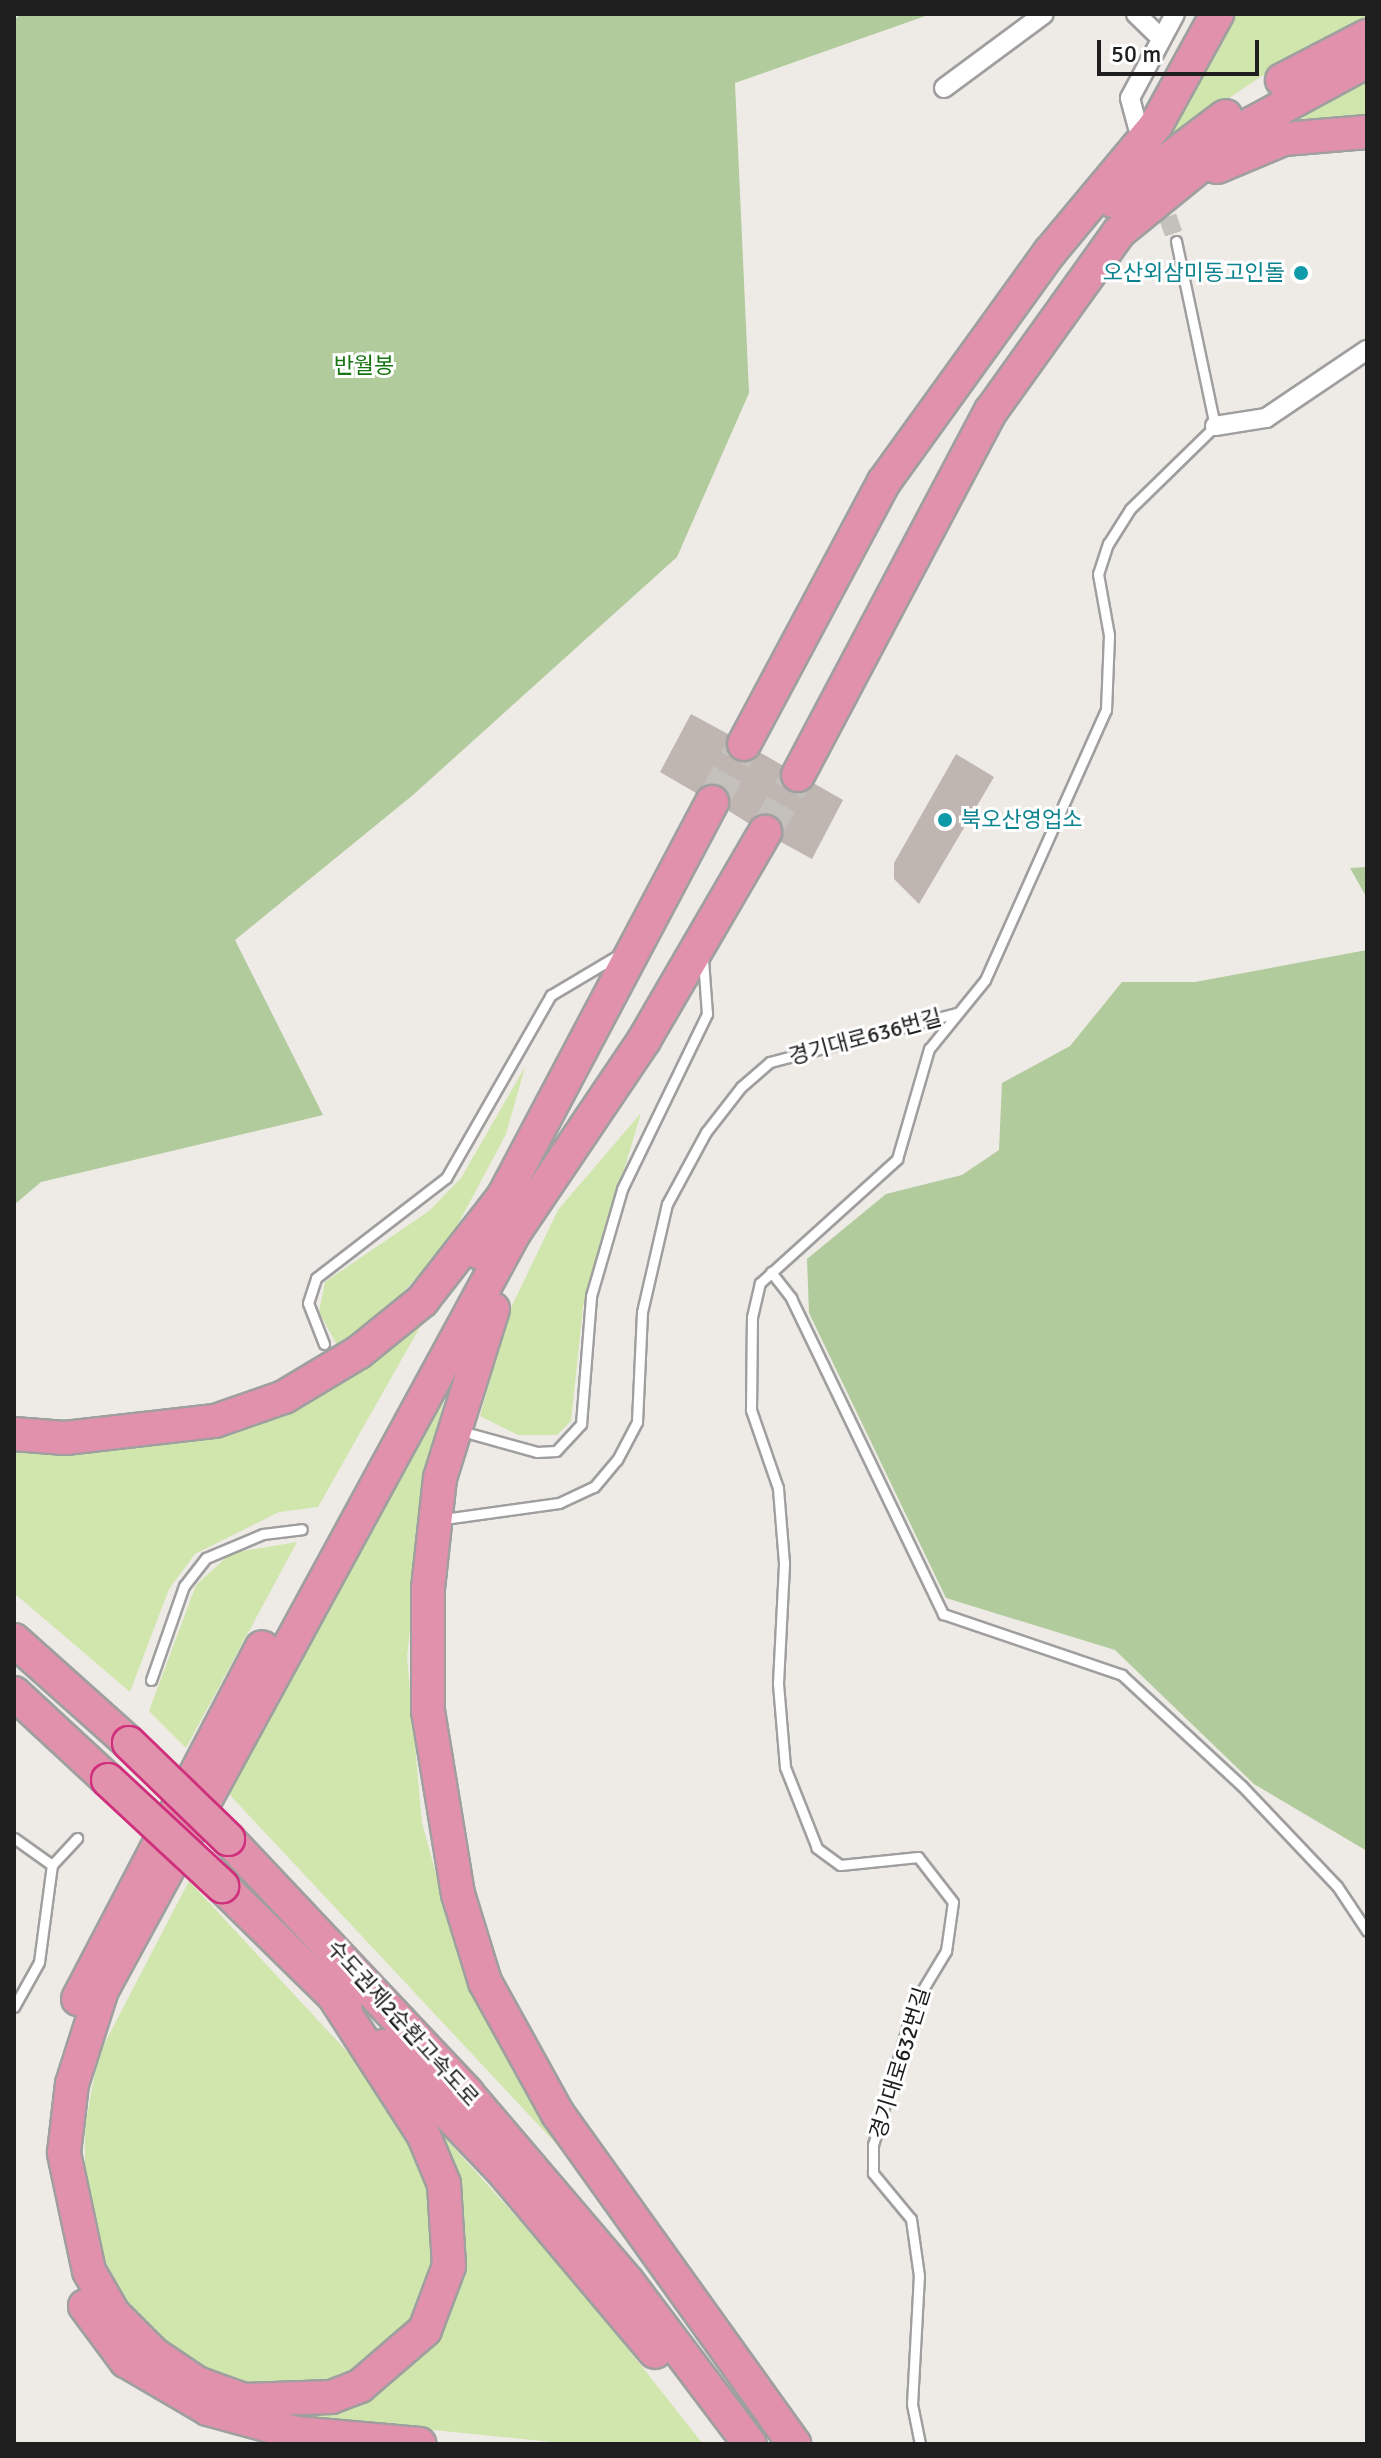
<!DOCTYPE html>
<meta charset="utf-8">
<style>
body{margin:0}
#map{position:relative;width:1381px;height:2458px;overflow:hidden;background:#eeeae5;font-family:Signika,"Noto Sans KR",sans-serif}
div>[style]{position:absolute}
.grass>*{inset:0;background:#d1e6ad}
.forest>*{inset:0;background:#b1cb9c}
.building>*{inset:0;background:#bfb5b1}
.street-tunnel>*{height:18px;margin-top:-9px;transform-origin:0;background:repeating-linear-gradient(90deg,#c4c1bd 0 18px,transparent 0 27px)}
.highway-tunnel>*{height:32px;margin-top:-16px;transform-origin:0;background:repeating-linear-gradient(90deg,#c4c1bd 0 32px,transparent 0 48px)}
.roads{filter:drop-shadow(2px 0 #9f9f9f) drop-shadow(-2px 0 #9f9f9f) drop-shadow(0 2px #9f9f9f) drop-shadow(0 -2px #9f9f9f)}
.lane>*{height:9px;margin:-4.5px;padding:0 4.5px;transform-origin:4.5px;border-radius:4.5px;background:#fff}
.street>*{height:18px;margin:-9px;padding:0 9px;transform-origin:9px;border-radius:9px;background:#fff}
.highway>*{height:32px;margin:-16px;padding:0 16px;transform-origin:16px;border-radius:16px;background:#e191ac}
.bridges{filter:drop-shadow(2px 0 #cf2f7d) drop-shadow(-2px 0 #cf2f7d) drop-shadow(0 2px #cf2f7d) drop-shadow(0 -2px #cf2f7d)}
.highway-bridge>*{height:32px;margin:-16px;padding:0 16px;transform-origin:16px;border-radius:16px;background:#e191ac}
.dots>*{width:22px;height:22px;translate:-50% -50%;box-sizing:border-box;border:4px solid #fff;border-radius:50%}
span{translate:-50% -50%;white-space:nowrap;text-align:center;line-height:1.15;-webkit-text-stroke:6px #fff;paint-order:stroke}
.culture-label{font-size:22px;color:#0d838f}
.right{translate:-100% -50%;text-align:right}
.left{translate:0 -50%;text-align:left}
.park-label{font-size:22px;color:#187612}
.street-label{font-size:22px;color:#1e1e1e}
.frame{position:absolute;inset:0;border:16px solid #1e1e1e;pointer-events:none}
.scale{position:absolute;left:1097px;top:40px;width:162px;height:36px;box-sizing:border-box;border:4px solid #1e1e1e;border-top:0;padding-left:10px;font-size:24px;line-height:28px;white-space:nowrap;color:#1e1e1e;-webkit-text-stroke:6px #fff;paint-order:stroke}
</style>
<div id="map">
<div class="grass">
<div style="clip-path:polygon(1236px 14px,1367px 14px,1367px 20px,1274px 68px,1169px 138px)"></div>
<div style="clip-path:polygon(1367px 74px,1367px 119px,1281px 124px)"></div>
<div style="clip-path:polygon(525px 1067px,506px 1134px,448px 1243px,382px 1315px,337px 1345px,319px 1312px,325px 1282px,429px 1211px,461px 1178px)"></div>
<div style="clip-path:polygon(641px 1113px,583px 1307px,571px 1421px,557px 1435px,518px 1435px,480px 1416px,508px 1314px,558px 1210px)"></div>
<div style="clip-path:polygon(429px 1311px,318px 1507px,279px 1512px,195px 1554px,169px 1589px,130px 1692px,14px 1593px,14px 1447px,194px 1436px)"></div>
<div style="clip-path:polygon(447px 1390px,429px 1456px,407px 1657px,422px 1823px,456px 1947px,491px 2031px,560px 2148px,228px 1793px)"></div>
<div style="clip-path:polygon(297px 1542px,186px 1748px,149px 1711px,196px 1585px,231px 1553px)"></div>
<div style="clip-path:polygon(189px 1881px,378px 2085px,422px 2164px,435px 2207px,432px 2281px,415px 2319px,362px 2370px,323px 2385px,254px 2385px,201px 2369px,131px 2310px,98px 2247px,85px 2193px,85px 2127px,98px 2056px)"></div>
<div style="clip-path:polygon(439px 2131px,575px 2282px,703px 2444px,573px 2444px,275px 2414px,370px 2393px,411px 2364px,447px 2312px,465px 2220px)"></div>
</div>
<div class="forest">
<div style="clip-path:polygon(21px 14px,931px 14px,735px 83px,749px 393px,677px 557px,413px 795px,235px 940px,323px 1115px,41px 1182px,14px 1205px,14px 20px)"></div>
<div style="clip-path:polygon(1367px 867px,1367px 898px,1350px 868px)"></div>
<div style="clip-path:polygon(1367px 950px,1367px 1851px,1254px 1784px,1115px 1650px,946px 1598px,809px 1313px,807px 1259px,886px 1194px,962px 1175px,999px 1150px,1002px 1083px,1070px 1046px,1122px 982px,1195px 982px)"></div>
</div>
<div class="building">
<div style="clip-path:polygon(691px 714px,728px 734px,734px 760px,761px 753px,782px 765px,788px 791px,815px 784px,843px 800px,812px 859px,781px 842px,774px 815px,748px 823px,729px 811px,722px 786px,696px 793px,660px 772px)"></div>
<div style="clip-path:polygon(956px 754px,994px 777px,919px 904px,894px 879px,894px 863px)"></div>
</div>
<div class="street-tunnel">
<div style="left:1159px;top:191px;width:53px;rotate:71.2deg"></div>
</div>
<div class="highway-tunnel">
<div style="left:712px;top:802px;width:66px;rotate:-61.1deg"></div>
<div style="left:765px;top:832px;width:66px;rotate:-59.9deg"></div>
</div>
<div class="roads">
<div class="lane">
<div style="left:771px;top:1272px;width:33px;rotate:52deg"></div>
<div style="left:791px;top:1298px;width:351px;rotate:64.3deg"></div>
<div style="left:943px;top:1614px;width:189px;rotate:18.8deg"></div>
<div style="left:1122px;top:1675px;width:163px;rotate:42.8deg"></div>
<div style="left:1242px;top:1786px;width:138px;rotate:46.5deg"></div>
<div style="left:1337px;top:1886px;width:54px;rotate:56.3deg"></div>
<div style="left:324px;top:1344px;width:44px;rotate:-111.3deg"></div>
<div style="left:308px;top:1303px;width:26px;rotate:-72deg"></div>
<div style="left:316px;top:1278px;width:164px;rotate:-37.6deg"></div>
<div style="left:446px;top:1178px;width:211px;rotate:-60.2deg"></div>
<div style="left:551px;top:995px;width:80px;rotate:-30.7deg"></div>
<div style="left:472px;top:1434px;width:67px;rotate:15.5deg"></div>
<div style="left:537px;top:1452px;width:19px;rotate:-3deg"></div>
<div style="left:556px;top:1451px;width:37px;rotate:-47deg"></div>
<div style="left:581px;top:1424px;width:128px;rotate:-85.5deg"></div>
<div style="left:591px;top:1296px;width:111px;rotate:-73.8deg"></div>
<div style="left:622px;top:1189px;width:195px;rotate:-64.1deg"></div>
<div style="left:707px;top:1014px;width:54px;rotate:-94.2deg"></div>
<div style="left:451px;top:1518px;width:109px;rotate:-7.9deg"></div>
<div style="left:559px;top:1503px;width:38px;rotate:-25deg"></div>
<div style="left:594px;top:1487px;width:35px;rotate:-50deg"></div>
<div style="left:617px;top:1460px;width:43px;rotate:-62.2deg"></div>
<div style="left:637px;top:1422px;width:110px;rotate:-87.4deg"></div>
<div style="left:642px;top:1312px;width:111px;rotate:-77deg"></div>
<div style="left:667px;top:1204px;width:82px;rotate:-61.6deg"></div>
<div style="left:706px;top:1132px;width:57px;rotate:-52.1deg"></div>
<div style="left:741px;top:1087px;width:38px;rotate:-41deg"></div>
<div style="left:770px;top:1062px;width:193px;rotate:-14.7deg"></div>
<div style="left:151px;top:1680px;width:100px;rotate:-70.7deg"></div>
<div style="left:184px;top:1586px;width:36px;rotate:-52deg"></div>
<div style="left:206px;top:1558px;width:62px;rotate:-22.8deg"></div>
<div style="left:263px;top:1534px;width:39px;rotate:-7deg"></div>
<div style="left:14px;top:1838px;width:47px;rotate:35.4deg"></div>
<div style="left:14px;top:2007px;width:51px;rotate:-60.9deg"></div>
<div style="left:39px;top:1962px;width:98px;rotate:-82.4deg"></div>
<div style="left:52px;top:1865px;width:37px;rotate:-47deg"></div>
<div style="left:920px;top:2444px;width:41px;rotate:-101.3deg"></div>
<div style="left:912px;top:2404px;width:128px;rotate:-86.9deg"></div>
<div style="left:919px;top:2276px;width:58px;rotate:-98deg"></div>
<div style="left:911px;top:2219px;width:60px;rotate:-129.6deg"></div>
<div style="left:873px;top:2173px;width:28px;rotate:-90deg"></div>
<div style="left:873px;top:2145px;width:147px;rotate:-73.8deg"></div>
<div style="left:914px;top:2004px;width:62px;rotate:-58.9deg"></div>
<div style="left:946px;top:1951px;width:49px;rotate:-81.9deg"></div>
<div style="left:953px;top:1902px;width:57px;rotate:-127.9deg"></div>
<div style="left:918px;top:1857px;width:78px;rotate:174.1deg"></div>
<div style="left:840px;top:1865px;width:29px;rotate:-144deg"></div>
<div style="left:817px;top:1848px;width:87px;rotate:-111.6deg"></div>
<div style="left:785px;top:1767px;width:84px;rotate:-94.8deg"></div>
<div style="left:778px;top:1683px;width:120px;rotate:-87.1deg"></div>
<div style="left:784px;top:1563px;width:75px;rotate:-94.6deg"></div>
<div style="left:778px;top:1488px;width:83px;rotate:-109.1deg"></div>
<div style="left:751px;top:1410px;width:93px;rotate:-89.4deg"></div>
<div style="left:752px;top:1317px;width:35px;rotate:-77deg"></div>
<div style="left:760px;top:1283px;width:185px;rotate:-42.1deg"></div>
<div style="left:897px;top:1159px;width:115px;rotate:-73.8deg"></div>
<div style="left:929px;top:1049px;width:89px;rotate:-50.9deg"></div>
<div style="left:985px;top:980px;width:296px;rotate:-65.9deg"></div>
<div style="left:1106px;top:710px;width:75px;rotate:-87.7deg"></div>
<div style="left:1109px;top:635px;width:62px;rotate:-100.2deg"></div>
<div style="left:1098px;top:574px;width:32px;rotate:-72deg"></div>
<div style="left:1108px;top:544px;width:41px;rotate:-57.8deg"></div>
<div style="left:1130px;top:509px;width:119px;rotate:-44.3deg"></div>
<div style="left:1215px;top:426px;width:189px;rotate:-101.9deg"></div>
</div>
<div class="street">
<div style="left:1136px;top:14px;width:33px;rotate:44deg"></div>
<div style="left:944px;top:88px;width:124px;rotate:-36.5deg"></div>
<div style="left:1138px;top:128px;width:31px;rotate:-105deg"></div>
<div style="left:1130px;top:98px;width:95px;rotate:-61.8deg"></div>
<div style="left:1215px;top:426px;width:52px;rotate:-8.9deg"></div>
<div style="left:1266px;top:418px;width:122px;rotate:-34deg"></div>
</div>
<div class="highway">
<div style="left:1282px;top:80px;width:96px;rotate:-27.4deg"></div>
<div style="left:1217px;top:167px;width:73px;rotate:-22.7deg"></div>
<div style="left:1284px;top:139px;width:83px;rotate:-4.8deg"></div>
<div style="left:1113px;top:201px;width:141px;rotate:-37deg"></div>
<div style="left:744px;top:744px;width:297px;rotate:-61.9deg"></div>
<div style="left:884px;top:482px;width:284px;rotate:-54.2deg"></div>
<div style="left:1050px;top:252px;width:165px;rotate:-50.2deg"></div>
<div style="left:1156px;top:125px;width:127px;rotate:-61.2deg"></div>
<div style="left:798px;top:775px;width:412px;rotate:-62.1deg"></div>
<div style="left:991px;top:411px;width:220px;rotate:-54.4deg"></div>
<div style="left:1119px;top:232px;width:173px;rotate:-39.1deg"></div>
<div style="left:1253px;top:123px;width:130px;rotate:-28.5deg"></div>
<div style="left:480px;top:1253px;width:61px;rotate:-67.7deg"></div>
<div style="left:493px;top:1309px;width:177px;rotate:107.4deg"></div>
<div style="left:440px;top:1478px;width:111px;rotate:96.2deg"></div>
<div style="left:428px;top:1588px;width:123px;rotate:90deg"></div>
<div style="left:428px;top:1711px;width:185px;rotate:80.7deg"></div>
<div style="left:458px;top:1894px;width:92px;rotate:72.9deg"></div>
<div style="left:485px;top:1982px;width:151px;rotate:61.1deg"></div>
<div style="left:558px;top:2114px;width:406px;rotate:54.4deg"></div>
<div style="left:14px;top:1434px;width:51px;rotate:4.5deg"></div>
<div style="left:65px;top:1438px;width:151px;rotate:-6.5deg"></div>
<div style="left:215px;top:1421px;width:73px;rotate:-19.2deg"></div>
<div style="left:284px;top:1397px;width:87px;rotate:-31deg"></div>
<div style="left:359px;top:1352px;width:81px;rotate:-39deg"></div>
<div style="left:422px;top:1301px;width:132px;rotate:-52.1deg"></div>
<div style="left:503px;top:1197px;width:447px;rotate:-62.1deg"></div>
<div style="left:14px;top:1640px;width:154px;rotate:41.8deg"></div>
<div style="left:14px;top:1693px;width:128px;rotate:42.8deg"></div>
<div style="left:228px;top:1839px;width:349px;rotate:46.7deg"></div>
<div style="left:467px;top:2093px;width:247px;rotate:49.6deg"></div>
<div style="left:627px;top:2281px;width:204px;rotate:53deg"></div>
<div style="left:222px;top:1886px;width:173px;rotate:44.5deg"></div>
<div style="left:332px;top:1993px;width:170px;rotate:57.2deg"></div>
<div style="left:424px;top:2136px;width:52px;rotate:67.4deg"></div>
<div style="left:444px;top:2184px;width:82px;rotate:86.5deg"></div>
<div style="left:449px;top:2266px;width:68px;rotate:110.6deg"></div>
<div style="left:425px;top:2330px;width:86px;rotate:139.3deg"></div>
<div style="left:360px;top:2386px;width:31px;rotate:159deg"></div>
<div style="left:331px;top:2397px;width:87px;rotate:178deg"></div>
<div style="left:244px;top:2400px;width:50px;rotate:-160.1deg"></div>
<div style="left:197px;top:2383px;width:52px;rotate:-146deg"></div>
<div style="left:154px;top:2354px;width:58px;rotate:-135deg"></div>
<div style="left:113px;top:2313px;width:48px;rotate:-119.7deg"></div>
<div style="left:89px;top:2271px;width:121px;rotate:-102deg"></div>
<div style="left:64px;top:2153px;width:69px;rotate:-83.4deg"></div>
<div style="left:72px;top:2084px;width:99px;rotate:-72.3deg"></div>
<div style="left:102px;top:1990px;width:862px;rotate:-61.44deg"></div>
<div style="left:514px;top:1233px;width:233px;rotate:-56deg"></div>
<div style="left:644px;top:1040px;width:241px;rotate:-59.8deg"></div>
<div style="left:78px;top:1999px;width:397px;rotate:-62.4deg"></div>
<div style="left:383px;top:2046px;width:170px;rotate:46.2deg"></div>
<div style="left:501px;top:2169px;width:239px;rotate:49.9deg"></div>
<div style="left:85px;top:2306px;width:69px;rotate:53.3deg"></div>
<div style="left:126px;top:2361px;width:95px;rotate:30.3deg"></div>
<div style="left:208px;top:2409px;width:91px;rotate:15.3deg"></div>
<div style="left:296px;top:2433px;width:124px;rotate:5.1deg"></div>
</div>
</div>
<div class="bridges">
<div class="highway-bridge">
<div style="left:129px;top:1743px;width:138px;rotate:44.1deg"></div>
<div style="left:108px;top:1780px;width:156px;rotate:42.9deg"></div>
</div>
</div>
<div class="dots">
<div style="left:1301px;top:273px;background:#0f9aa8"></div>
<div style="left:945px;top:820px;background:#0f9aa8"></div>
</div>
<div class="culture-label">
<span class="right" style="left:1285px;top:273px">오산외삼미동고인돌</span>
<span class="left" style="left:961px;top:820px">북오산영업소</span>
</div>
<div class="park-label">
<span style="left:364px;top:366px">반월봉</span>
</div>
<div class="street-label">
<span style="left:865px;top:1037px;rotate:-15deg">경기대로636번길</span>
<span style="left:403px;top:2023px;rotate:48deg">수도권제2순환고속도로</span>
<span style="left:900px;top:2063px;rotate:-73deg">경기대로632번길</span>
</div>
<div class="frame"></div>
<div class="scale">50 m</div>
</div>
